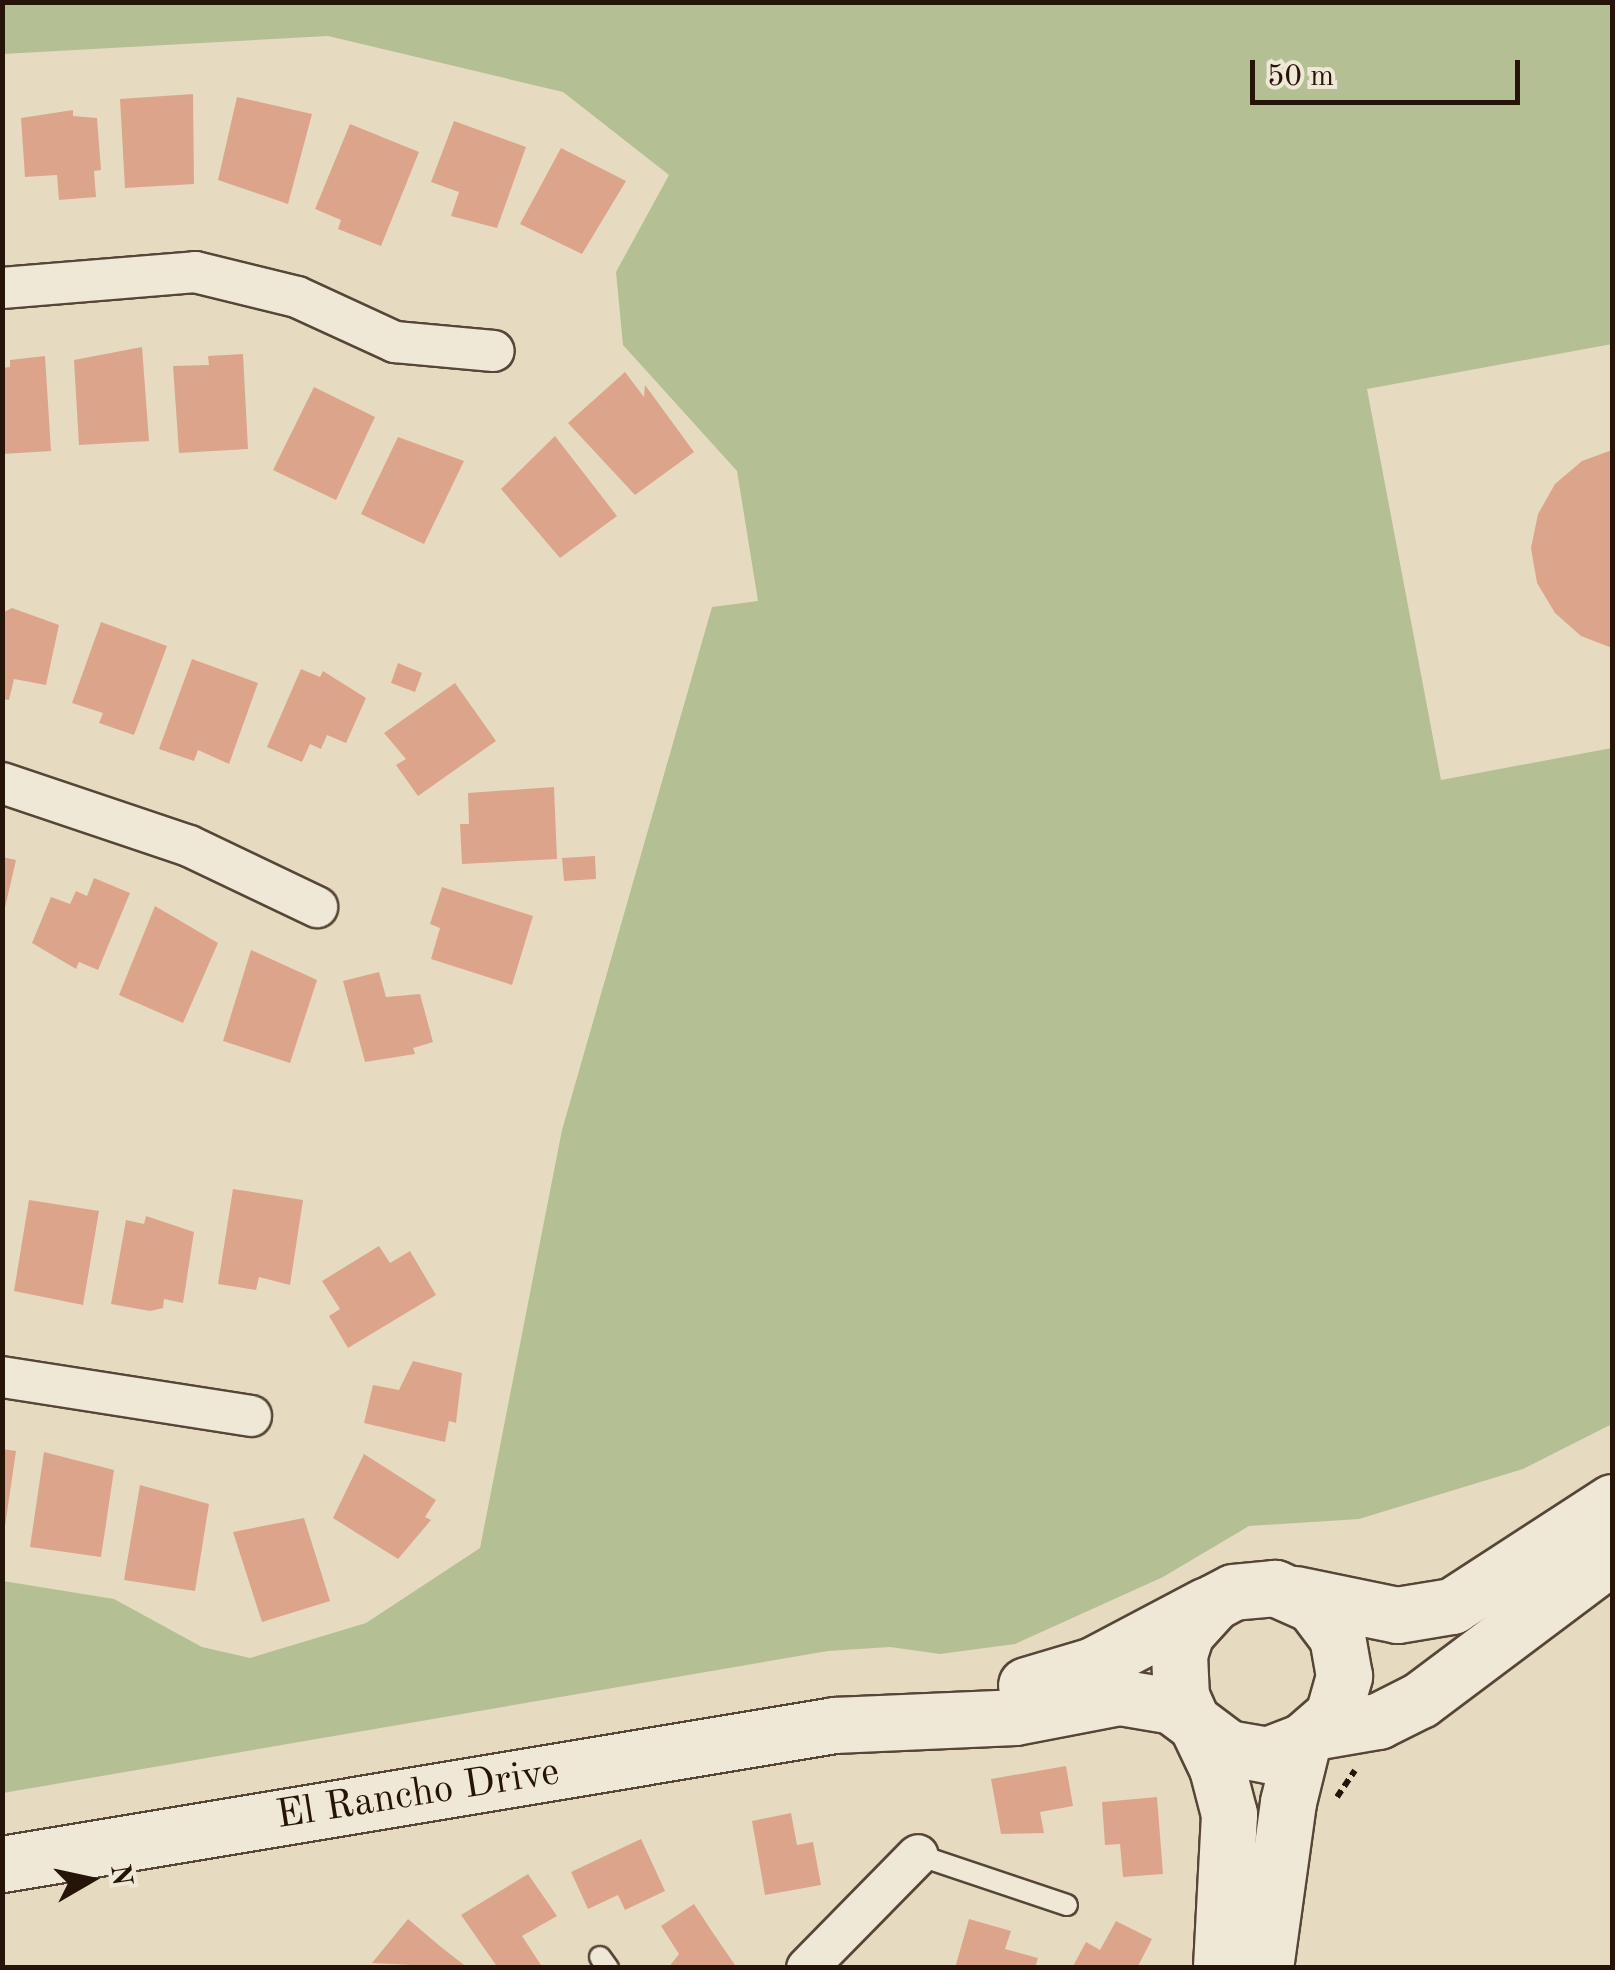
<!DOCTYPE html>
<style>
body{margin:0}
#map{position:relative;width:1615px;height:1970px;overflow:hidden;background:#e6dbc1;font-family:"Old Standard TT",serif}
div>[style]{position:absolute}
.green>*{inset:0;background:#b4c093}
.building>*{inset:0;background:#dca58b}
.path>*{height:6px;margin-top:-3px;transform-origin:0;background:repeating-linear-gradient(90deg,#271409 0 8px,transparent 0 13px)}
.roads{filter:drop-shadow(2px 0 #574637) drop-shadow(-2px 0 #574637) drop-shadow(0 2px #574637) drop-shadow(0 -2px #574637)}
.lane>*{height:20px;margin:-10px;padding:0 10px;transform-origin:10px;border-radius:10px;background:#efe8d7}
.street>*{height:40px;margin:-20px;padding:0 20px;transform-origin:20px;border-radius:20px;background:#efe8d7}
.secondary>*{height:55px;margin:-27.5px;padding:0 27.5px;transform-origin:27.5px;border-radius:27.5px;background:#efe8d7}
span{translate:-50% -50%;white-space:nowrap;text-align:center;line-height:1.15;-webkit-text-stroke:8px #efe8d7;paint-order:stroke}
.street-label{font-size:40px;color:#271409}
.frame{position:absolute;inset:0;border:5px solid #271409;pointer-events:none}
.north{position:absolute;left:40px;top:1830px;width:100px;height:100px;-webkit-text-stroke:8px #efe8d7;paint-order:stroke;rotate:81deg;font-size:28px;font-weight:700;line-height:40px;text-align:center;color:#271409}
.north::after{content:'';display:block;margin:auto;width:35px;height:45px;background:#271409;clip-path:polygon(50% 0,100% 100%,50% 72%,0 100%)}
.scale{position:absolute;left:1250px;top:60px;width:270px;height:45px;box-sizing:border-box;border:5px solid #271409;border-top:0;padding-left:12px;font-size:30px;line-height:35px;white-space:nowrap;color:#271409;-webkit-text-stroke:8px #efe8d7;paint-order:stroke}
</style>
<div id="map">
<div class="green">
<div style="clip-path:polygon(3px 2px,1612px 3px,1612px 344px,1367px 389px,1441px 780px,1612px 748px,1612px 1424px,1523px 1469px,1359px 1519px,1249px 1526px,1163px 1577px,1015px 1644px,940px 1654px,890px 1647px,828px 1651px,3px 1793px,3px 1581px,114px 1599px,202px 1647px,250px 1658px,366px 1623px,480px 1548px,562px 1130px,712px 607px,758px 601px,737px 471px,623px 345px,616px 272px,669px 175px,563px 92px,328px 36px,3px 54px)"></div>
</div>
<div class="building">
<div style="clip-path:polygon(193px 94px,194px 184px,125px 188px,120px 99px)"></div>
<div style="clip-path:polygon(237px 97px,312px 114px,288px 204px,218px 180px)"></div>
<div style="clip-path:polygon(73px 110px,73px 116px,97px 118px,101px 170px,94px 171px,96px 197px,59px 200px,57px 175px,25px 177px,21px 118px)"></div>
<div style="clip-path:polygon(454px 121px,526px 147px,497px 228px,451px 216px,459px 192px,431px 182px)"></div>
<div style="clip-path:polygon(350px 124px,419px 152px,381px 246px,338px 229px,341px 220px,315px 209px)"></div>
<div style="clip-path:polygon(561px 148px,626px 181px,582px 254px,520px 224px)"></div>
<div style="clip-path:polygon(142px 347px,149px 441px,79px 445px,74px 360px)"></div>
<div style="clip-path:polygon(243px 354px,248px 449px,179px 453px,173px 366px,209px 365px,208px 356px)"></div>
<div style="clip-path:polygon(45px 356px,51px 451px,2px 454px,2px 368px,10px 367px,10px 360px)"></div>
<div style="clip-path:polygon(625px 372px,644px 397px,645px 385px,694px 452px,635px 495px,568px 423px)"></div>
<div style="clip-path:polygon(314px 387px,375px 417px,336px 500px,273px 470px)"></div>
<div style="clip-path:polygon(555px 436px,617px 516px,560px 558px,501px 489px)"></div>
<div style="clip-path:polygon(398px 437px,464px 461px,424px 544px,361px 514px)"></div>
<div style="clip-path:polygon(1612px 450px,1612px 648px,1581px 636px,1555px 613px,1537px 583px,1531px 548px,1538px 514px,1555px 484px,1582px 461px)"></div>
<div style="clip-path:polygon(12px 608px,59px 625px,46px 685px,14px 679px,9px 700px,2px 699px,2px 613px)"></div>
<div style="clip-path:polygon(101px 622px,167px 646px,134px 735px,99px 723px,103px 713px,72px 703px)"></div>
<div style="clip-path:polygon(192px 659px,258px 683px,229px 764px,198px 750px,194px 761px,159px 749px)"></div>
<div style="clip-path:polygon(398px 663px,422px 673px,415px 692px,391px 683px)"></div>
<div style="clip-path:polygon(301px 669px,320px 677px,323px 671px,366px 698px,346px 743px,327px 735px,321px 749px,310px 744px,302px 762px,267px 747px)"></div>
<div style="clip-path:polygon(455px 683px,496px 741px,418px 796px,396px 765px,406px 759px,384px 733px)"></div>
<div style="clip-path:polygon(554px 787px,557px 859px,462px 864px,460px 824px,469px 824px,468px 793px)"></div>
<div style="clip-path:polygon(595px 856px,596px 879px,564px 881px,562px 858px)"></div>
<div style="clip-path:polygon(2px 857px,16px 860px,4px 912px,2px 911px)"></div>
<div style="clip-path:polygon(94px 878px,130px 893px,98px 970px,79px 962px,76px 969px,32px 943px,51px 897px,70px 904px,76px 891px,87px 896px)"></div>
<div style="clip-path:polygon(442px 887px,533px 916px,512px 985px,431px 959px,440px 928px,430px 924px)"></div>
<div style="clip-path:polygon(155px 906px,218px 943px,183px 1023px,119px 995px)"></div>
<div style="clip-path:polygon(251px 950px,317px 980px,290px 1063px,223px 1041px)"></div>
<div style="clip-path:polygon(379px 972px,386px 997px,420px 994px,433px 1042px,413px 1048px,415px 1054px,365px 1062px,343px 981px)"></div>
<div style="clip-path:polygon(233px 1189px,303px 1200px,290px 1285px,259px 1277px,256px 1290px,218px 1284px)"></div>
<div style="clip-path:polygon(29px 1200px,99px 1211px,83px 1305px,14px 1291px)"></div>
<div style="clip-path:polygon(146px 1216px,194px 1232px,183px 1303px,164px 1299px,163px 1308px,150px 1311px,111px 1304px,126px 1220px,144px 1224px)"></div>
<div style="clip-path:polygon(379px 1246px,390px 1263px,410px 1251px,436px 1295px,348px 1348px,329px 1316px,340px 1309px,322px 1281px)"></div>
<div style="clip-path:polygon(413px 1361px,462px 1373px,456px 1423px,449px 1421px,445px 1442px,364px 1423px,373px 1385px,399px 1390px)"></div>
<div style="clip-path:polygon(2px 1449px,16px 1451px,5px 1526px,2px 1526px)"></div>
<div style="clip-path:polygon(44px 1452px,114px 1470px,101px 1557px,30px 1547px)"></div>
<div style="clip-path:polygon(364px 1454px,436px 1500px,425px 1517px,431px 1520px,398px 1559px,333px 1518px)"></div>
<div style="clip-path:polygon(140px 1485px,209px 1504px,195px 1591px,124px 1580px)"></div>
<div style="clip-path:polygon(304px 1518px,330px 1601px,262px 1622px,233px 1532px)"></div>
<div style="clip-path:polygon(1066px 1766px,1073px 1806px,1040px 1812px,1044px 1833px,1001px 1834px,991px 1779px)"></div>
<div style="clip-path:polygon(1157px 1797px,1163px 1874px,1123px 1877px,1120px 1844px,1105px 1845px,1102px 1802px)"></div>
<div style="clip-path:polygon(791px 1813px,797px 1845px,813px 1842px,821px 1885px,765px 1895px,752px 1821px)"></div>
<div style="clip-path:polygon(641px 1839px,665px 1891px,625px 1910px,618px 1895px,588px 1909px,571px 1872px)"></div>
<div style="clip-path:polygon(528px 1874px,557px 1916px,522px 1936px,541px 1965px,498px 1968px,461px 1915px)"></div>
<div style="clip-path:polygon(694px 1904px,711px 1930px,737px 1968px,668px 1968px,679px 1954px,661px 1926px)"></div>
<div style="clip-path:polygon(408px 1919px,441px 1947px,468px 1968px,372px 1963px)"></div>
<div style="clip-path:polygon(969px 1919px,1011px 1931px,1005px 1949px,1038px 1958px,1035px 1968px,955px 1968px)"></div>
<div style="clip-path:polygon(1116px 1921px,1152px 1939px,1137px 1968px,1072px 1968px,1086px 1942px,1100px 1950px)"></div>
</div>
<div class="path">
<div style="left:1337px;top:1797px;width:32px;rotate:-56deg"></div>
</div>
<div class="roads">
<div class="lane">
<div style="left:918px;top:1855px;width:157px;rotate:18.6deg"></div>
<div style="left:600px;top:1957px;width:14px;rotate:54deg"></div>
</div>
<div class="street">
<div style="left:2px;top:288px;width:194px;rotate:-4.7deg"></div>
<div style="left:195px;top:272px;width:105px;rotate:13.8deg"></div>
<div style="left:297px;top:297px;width:108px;rotate:24.7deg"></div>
<div style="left:395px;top:342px;width:99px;rotate:5.2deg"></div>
<div style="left:2px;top:783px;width:197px;rotate:18.6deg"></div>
<div style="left:189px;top:846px;width:142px;rotate:25.5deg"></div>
<div style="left:2px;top:1377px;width:252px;rotate:8.9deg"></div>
<div style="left:807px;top:1968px;width:158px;rotate:-45.5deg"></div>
</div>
<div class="secondary">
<div style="left:1295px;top:1594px;width:104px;rotate:11.6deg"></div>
<div style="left:1397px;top:1615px;width:56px;rotate:-9.3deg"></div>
<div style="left:1452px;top:1606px;width:191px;rotate:-33deg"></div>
<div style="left:1026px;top:1685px;width:70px;rotate:-16.6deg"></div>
<div style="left:1093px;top:1665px;width:129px;rotate:-27.8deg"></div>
<div style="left:1197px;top:1726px;width:47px;rotate:64.5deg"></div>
<div style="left:1217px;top:1768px;width:48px;rotate:75.4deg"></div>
<div style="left:1229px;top:1814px;width:154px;rotate:93deg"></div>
<div style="left:1320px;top:1731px;width:59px;rotate:-9.8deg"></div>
<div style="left:1378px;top:1721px;width:47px;rotate:-26.6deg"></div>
<div style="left:1420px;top:1700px;width:240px;rotate:-36.9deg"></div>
<div style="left:2px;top:1864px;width:844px;rotate:-9.48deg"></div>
<div style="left:834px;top:1725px;width:181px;rotate:-2.5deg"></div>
<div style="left:1015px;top:1717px;width:106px;rotate:-10.9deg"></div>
<div style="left:1119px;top:1697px;width:54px;rotate:9.6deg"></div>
<div style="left:1172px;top:1706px;width:70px;rotate:36.9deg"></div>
<div style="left:1228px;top:1748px;width:40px;rotate:10deg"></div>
<div style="left:1267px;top:1755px;width:39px;rotate:-21deg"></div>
<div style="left:1303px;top:1741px;width:40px;rotate:-41deg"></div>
<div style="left:1333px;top:1715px;width:41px;rotate:-74.2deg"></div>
<div style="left:1344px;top:1676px;width:40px;rotate:-100deg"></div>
<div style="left:1337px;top:1637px;width:40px;rotate:-127deg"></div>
<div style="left:1313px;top:1605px;width:42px;rotate:-155.9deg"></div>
<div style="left:1275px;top:1588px;width:42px;rotate:174.6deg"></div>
<div style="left:1233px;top:1592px;width:21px;rotate:152deg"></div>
<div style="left:1214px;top:1602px;width:42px;rotate:132.1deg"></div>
<div style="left:1186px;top:1633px;width:22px;rotate:108deg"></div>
<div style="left:1179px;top:1654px;width:42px;rotate:87.3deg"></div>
<div style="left:1181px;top:1696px;width:22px;rotate:66deg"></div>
<div style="left:1265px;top:1968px;width:168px;rotate:-82.1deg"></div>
<div style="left:1288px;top:1802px;width:63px;rotate:-76.2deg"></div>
</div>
</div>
<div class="street-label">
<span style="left:418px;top:1795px;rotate:-9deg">El Rancho Drive</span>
</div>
<div class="frame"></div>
<div class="north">N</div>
<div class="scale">50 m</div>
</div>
